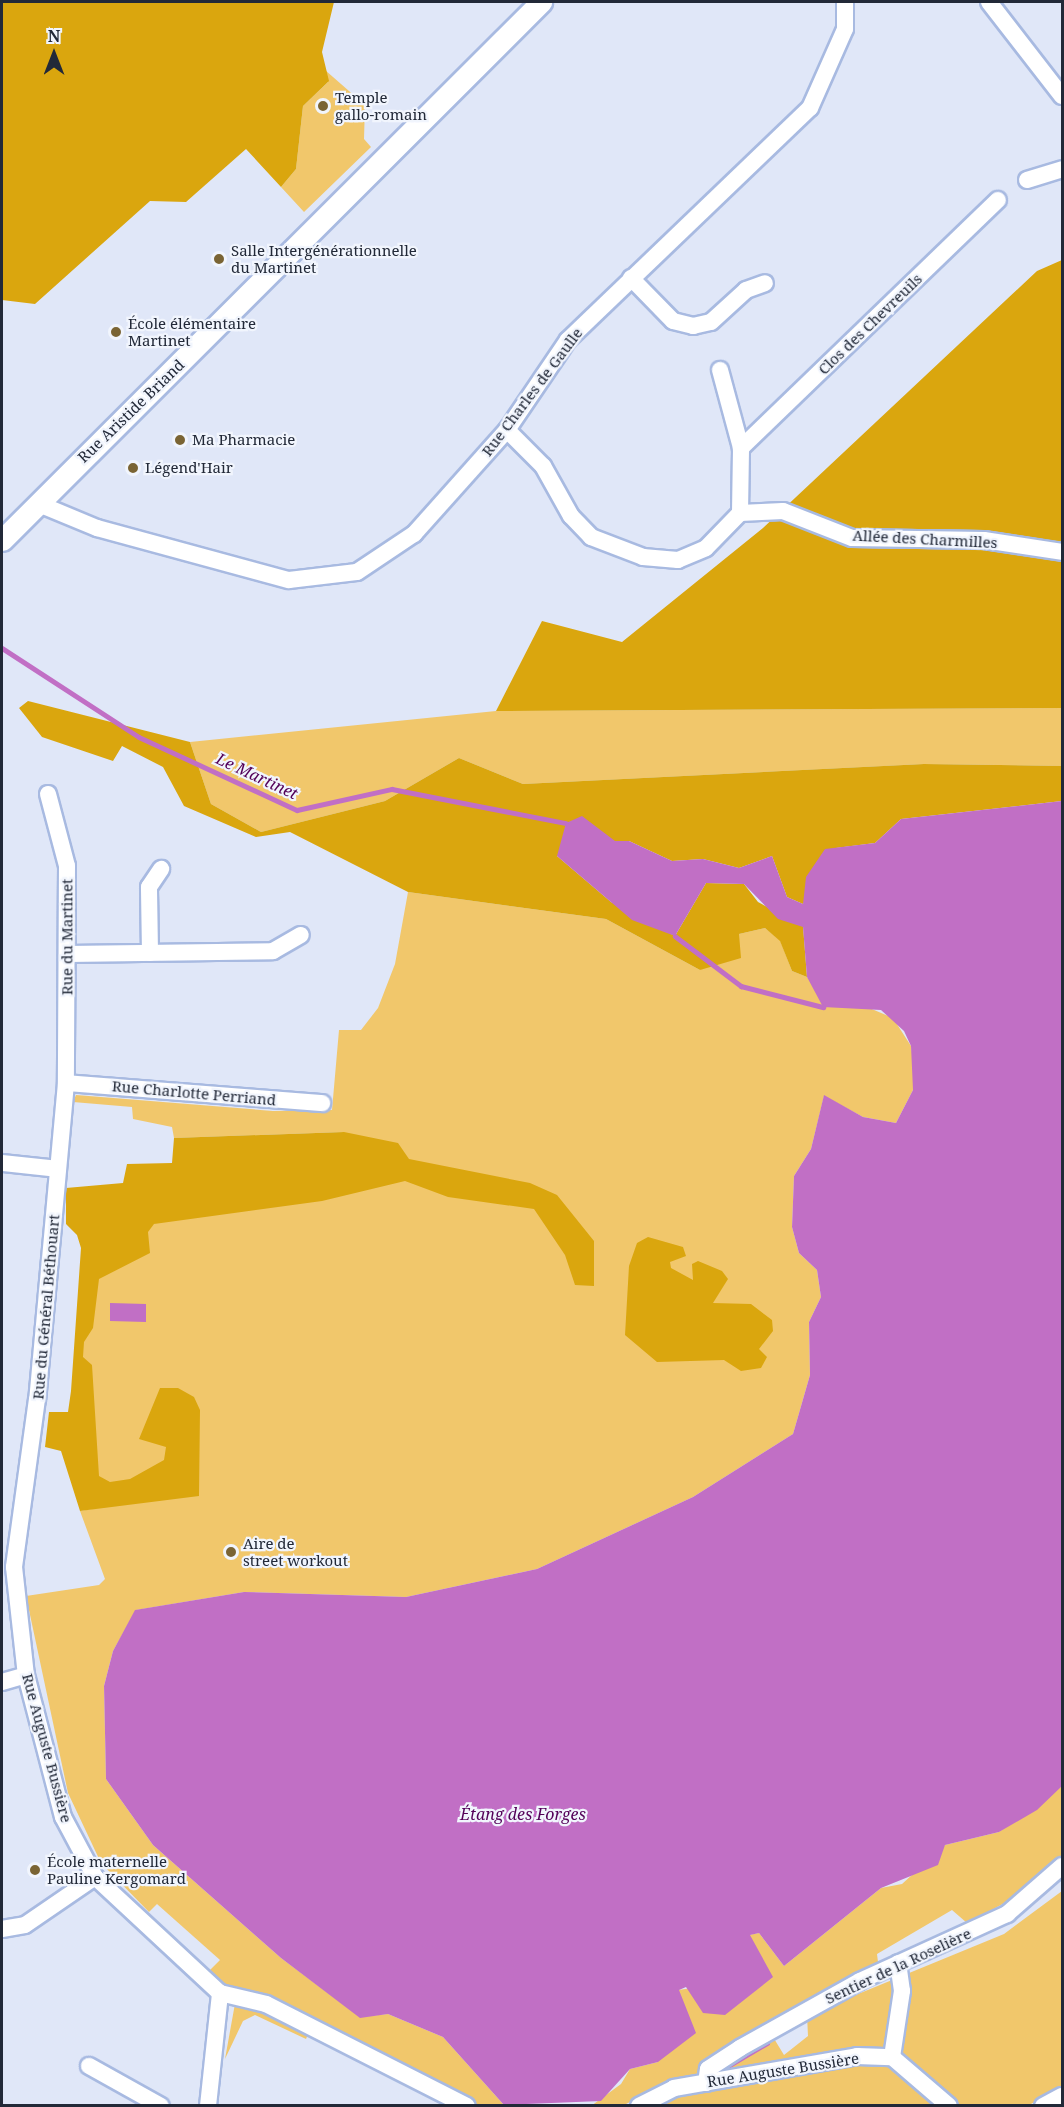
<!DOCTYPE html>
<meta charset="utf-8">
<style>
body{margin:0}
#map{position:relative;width:1064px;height:2107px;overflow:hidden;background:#e0e7f8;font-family:"Noto Serif",serif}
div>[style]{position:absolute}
.green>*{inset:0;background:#f1c76b}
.forest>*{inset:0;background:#daa60e}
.water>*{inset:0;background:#c16fc5}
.stream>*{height:4.5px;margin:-2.25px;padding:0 2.25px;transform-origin:2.25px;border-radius:2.25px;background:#c16fc5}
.roads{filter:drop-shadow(2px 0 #a8bae1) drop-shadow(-2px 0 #a8bae1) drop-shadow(0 2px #a8bae1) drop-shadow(0 -2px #a8bae1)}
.minor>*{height:16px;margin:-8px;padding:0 8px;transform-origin:8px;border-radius:8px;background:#fff}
.tertiary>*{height:21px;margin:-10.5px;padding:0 10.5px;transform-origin:10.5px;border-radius:10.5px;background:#fff}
.dots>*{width:16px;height:16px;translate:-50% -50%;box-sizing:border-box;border:3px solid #f1f5fd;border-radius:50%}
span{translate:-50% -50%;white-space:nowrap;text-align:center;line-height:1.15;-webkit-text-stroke:4.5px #f1f5fd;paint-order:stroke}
.poi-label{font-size:15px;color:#222938}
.left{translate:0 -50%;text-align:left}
.street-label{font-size:15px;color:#222938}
.water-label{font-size:16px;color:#530058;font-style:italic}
.frame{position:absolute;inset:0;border:3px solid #222938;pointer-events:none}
.north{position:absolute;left:24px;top:24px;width:60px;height:60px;-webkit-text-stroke:4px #f1f5fd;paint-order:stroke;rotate:0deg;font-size:16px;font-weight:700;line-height:24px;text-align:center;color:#222938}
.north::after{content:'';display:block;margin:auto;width:21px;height:27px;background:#222938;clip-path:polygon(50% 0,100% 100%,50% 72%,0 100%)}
</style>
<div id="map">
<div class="green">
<div style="clip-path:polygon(325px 70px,365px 105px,364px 139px,371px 147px,304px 212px,281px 187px,296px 169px,303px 106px,328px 82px)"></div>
<div style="clip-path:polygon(1062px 708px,1062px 766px,924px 764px,523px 784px,459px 758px,385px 801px,261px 832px,211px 804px,190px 742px,496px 711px)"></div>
<div style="clip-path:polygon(408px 892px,606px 919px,700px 970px,739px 934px,765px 928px,780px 940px,792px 971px,807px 977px,818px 991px,823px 1007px,867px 1007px,893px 1018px,911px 1046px,914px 1065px,913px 1090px,896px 1123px,863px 1117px,824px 1096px,811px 1149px,794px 1176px,792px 1227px,799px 1253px,817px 1270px,821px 1297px,809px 1322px,810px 1375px,793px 1434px,693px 1497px,537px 1569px,406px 1597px,244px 1592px,136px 1610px,113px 1651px,104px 1686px,106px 1779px,153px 1845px,281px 1958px,360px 2017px,388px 2014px,443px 2037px,504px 2105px,452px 2105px,309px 2032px,306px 2039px,255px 2015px,243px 2021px,225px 2059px,238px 1987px,226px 1985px,210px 1970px,220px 1960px,157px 1904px,149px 1912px,101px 1863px,68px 1793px,26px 1596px,99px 1585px,105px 1579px,80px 1511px,104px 1507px,68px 1445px,83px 1258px,344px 1132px,174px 1138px,172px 1127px,133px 1119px,132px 1107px,73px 1102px,76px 1095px,273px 1111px,332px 1110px,339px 1030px,361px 1030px,378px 1008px,395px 964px)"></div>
<div style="clip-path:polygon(1062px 1786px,1062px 1858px,1014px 1898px,967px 1923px,952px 1910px,877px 1954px,878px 1962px,699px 2068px,696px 2076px,674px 2080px,624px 2105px,591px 2106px,621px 2084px,630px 2069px,658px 2062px,678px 1990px,772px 1977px,749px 1935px,759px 1933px,784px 1966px,881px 1888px,902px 1884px,945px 1845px,999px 1832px)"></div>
<div style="clip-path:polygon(1062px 1891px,1062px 2088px,1027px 2106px,655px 2106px,684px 2095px,773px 2037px,784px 2055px,808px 2036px,807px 2015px,1004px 1934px)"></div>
</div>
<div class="forest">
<div style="clip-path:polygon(2px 2px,334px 2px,322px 52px,329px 81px,303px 106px,296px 169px,281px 187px,246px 149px,186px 202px,150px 201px,35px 304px,2px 300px)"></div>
<div style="clip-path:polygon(1062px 260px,1062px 708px,496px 711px,542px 621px,622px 642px,763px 528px,1037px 271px)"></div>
<div style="clip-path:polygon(28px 701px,190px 742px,211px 804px,261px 832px,385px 801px,459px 758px,523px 784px,924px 764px,1062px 766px,1062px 801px,901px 819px,875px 843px,836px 848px,803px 904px,787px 897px,772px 856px,739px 868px,703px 859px,672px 861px,629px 841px,557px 856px,611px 902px,675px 936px,706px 883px,744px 884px,758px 902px,803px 926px,807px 977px,792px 971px,780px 941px,765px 928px,739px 934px,741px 958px,700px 970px,606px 919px,408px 892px,290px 832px,256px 837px,184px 806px,163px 767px,122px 746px,113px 761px,42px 737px,19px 708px)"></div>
<div style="clip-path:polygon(344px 1132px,398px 1143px,409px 1159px,530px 1183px,557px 1195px,594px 1241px,594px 1286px,575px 1285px,565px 1255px,534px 1209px,448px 1197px,405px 1181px,322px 1201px,154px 1224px,148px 1232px,150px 1253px,99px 1279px,93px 1328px,84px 1342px,83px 1357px,92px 1365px,99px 1476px,110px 1482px,130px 1479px,164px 1460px,166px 1447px,139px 1439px,160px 1388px,178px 1388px,194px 1397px,200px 1410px,199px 1496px,80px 1511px,61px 1451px,45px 1447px,49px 1412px,68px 1412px,71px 1391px,81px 1248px,77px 1235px,66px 1224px,66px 1188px,123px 1183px,127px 1164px,172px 1163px,174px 1138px)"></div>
<div style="clip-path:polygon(648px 1237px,683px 1247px,686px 1256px,670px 1262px,671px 1268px,693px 1280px,692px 1264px,698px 1261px,722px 1271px,728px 1279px,713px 1303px,751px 1304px,772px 1320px,773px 1331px,759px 1349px,767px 1357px,761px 1368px,741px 1371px,724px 1360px,657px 1362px,625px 1335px,629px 1266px,637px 1243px)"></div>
</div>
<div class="water">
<div style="clip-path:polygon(1062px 801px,1062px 1786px,1037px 1810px,999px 1832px,945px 1845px,938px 1865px,881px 1888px,784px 1966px,759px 1933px,750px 1935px,773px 1977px,725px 2015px,703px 2013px,686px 1987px,679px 1990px,696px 2033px,658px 2062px,630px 2069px,601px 2101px,504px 2105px,443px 2037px,388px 2014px,360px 2018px,281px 1958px,153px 1845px,106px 1779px,104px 1686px,113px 1651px,135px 1610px,244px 1592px,406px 1597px,537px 1569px,693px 1497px,793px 1434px,810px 1375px,809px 1322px,821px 1297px,817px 1270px,799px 1253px,792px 1227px,794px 1176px,811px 1149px,824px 1095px,863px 1117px,896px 1123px,913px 1090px,911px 1046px,904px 1031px,881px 1010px,823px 1007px,807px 977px,803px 927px,778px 919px,744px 884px,706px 883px,675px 936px,632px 920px,557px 856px,566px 823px,582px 816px,615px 841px,629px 841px,672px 861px,703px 859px,739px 868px,772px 856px,787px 897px,803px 904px,806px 877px,825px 849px,875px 843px,901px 819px)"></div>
<div style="clip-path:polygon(110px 1303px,146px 1304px,146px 1322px,110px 1321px)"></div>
</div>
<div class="stream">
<div style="left:2px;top:648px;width:163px;rotate:33deg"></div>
<div style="left:139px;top:737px;width:174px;rotate:24.8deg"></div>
<div style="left:297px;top:810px;width:97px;rotate:-12.5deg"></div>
<div style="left:392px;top:789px;width:177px;rotate:11.1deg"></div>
<div style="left:675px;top:936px;width:83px;rotate:37.1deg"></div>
<div style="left:741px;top:986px;width:85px;rotate:14.4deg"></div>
<div style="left:723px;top:2069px;width:51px;rotate:-30.6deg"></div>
</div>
<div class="roads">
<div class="minor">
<div style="left:989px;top:2px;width:119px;rotate:52.2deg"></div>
<div style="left:1027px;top:180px;width:37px;rotate:-17deg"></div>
<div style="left:631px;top:278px;width:60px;rotate:45.7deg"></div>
<div style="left:673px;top:321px;width:21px;rotate:14deg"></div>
<div style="left:693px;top:326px;width:18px;rotate:-13deg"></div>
<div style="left:711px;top:322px;width:47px;rotate:-42.4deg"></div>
<div style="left:746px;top:290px;width:20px;rotate:-20deg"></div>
<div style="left:720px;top:370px;width:81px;rotate:74.9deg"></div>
<div style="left:507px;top:430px;width:51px;rotate:45deg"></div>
<div style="left:543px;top:466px;width:57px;rotate:60.8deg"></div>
<div style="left:571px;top:516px;width:29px;rotate:46deg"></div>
<div style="left:591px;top:537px;width:56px;rotate:21deg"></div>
<div style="left:643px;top:557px;width:35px;rotate:5deg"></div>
<div style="left:678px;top:560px;width:30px;rotate:-23deg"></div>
<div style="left:706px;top:548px;width:49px;rotate:-45.8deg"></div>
<div style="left:740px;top:513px;width:43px;rotate:-2.7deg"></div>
<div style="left:783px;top:511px;width:74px;rotate:21.4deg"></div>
<div style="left:852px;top:538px;width:132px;rotate:0.9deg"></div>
<div style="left:984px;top:540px;width:79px;rotate:8.7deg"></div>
<div style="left:39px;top:504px;width:63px;rotate:22.5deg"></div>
<div style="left:97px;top:528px;width:199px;rotate:15.2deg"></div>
<div style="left:289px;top:580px;width:68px;rotate:-6.7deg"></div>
<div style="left:357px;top:572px;width:69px;rotate:-33.7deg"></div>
<div style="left:414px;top:534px;width:140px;rotate:-48.2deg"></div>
<div style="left:507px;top:430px;width:109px;rotate:-55.9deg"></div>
<div style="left:568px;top:340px;width:335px;rotate:-43.8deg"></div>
<div style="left:810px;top:108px;width:86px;rotate:-66.1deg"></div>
<div style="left:845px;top:29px;width:27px;rotate:-90deg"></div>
<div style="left:740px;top:513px;width:65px;rotate:-89.1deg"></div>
<div style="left:741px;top:448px;width:357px;rotate:-44deg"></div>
<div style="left:48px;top:794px;width:74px;rotate:75.2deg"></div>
<div style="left:67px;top:866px;width:217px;rotate:90.3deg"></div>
<div style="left:66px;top:1083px;width:317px;rotate:95.2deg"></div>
<div style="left:37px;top:1399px;width:170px;rotate:97.8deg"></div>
<div style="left:14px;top:1567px;width:109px;rotate:83.7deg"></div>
<div style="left:26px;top:1675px;width:147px;rotate:75.4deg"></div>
<div style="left:63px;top:1817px;width:68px;rotate:61.9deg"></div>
<div style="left:95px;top:1877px;width:171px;rotate:42.9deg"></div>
<div style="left:220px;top:1993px;width:47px;rotate:13.4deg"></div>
<div style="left:266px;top:2004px;width:225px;rotate:26.9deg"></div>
<div style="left:150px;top:953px;width:66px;rotate:-90.9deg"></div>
<div style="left:149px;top:887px;width:22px;rotate:-56deg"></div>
<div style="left:68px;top:954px;width:205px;rotate:-0.8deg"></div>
<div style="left:273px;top:951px;width:32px;rotate:-30deg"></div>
<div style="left:66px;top:1083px;width:257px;rotate:4.5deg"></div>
<div style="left:2px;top:1163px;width:56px;rotate:6.1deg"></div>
<div style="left:2px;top:1682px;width:25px;rotate:-16deg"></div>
<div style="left:2px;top:1929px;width:23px;rotate:-10deg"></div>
<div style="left:25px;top:1925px;width:85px;rotate:-34.4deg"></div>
<div style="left:892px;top:2057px;width:67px;rotate:-81.4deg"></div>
<div style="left:902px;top:1991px;width:28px;rotate:-98deg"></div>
<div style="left:89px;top:2066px;width:82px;rotate:29.1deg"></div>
<div style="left:706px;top:2083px;width:14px;rotate:-82deg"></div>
<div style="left:708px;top:2069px;width:38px;rotate:-33deg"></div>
<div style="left:740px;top:2048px;width:137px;rotate:-29.2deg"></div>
<div style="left:860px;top:1981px;width:162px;rotate:-24.5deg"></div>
<div style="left:1007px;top:1914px;width:73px;rotate:-41.1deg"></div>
<div style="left:208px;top:2106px;width:114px;rotate:-83.9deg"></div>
<div style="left:639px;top:2106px;width:39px;rotate:-27deg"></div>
<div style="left:674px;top:2088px;width:186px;rotate:-9.9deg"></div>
<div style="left:857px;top:2056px;width:35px;rotate:2deg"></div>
<div style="left:892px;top:2057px;width:75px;rotate:40.7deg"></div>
<div style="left:1043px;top:2106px;width:21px;rotate:-28deg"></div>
</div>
<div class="tertiary">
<div style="left:2px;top:540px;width:762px;rotate:-44.95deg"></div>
</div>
</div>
<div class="dots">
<div style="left:323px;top:106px;background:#7a6434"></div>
<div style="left:219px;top:259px;background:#7a6434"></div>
<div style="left:116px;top:332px;background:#7a6434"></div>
<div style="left:180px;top:440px;background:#7a6434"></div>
<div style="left:133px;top:468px;background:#7a6434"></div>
<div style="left:231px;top:1552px;background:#7a6434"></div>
<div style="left:35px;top:1870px;background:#7a6434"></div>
</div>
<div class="poi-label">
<span class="left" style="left:335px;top:106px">Temple<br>gallo-romain</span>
<span class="left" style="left:231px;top:259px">Salle Intergénérationnelle<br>du Martinet</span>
<span class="left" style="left:128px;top:332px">École élémentaire<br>Martinet</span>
<span class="left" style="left:192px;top:440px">Ma Pharmacie</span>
<span class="left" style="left:145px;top:468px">Légend'Hair</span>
<span class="left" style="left:243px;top:1552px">Aire de<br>street workout</span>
<span class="left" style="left:47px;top:1870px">École maternelle<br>Pauline Kergomard</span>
</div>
<div class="street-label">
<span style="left:870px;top:324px;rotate:-44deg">Clos des Chevreuils</span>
<span style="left:532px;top:392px;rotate:-53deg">Rue Charles de Gaulle</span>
<span style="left:131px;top:411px;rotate:-44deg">Rue Aristide Briand</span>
<span style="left:925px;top:539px;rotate:3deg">Allée des Charmilles</span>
<span style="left:67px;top:937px;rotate:-90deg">Rue du Martinet</span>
<span style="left:194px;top:1093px;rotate:5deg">Rue Charlotte Perriand</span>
<span style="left:46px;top:1307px;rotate:-85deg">Rue du Général Béthouart</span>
<span style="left:47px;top:1748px;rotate:75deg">Rue Auguste Bussière</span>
<span style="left:898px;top:1966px;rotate:-25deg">Sentier de la Roselière</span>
<span style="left:783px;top:2070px;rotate:-9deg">Rue Auguste Bussière</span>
</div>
<div class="water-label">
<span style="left:257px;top:776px;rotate:25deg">Le Martinet</span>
<span style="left:523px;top:1814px">Étang des Forges</span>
</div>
<div class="frame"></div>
<div class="north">N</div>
</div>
